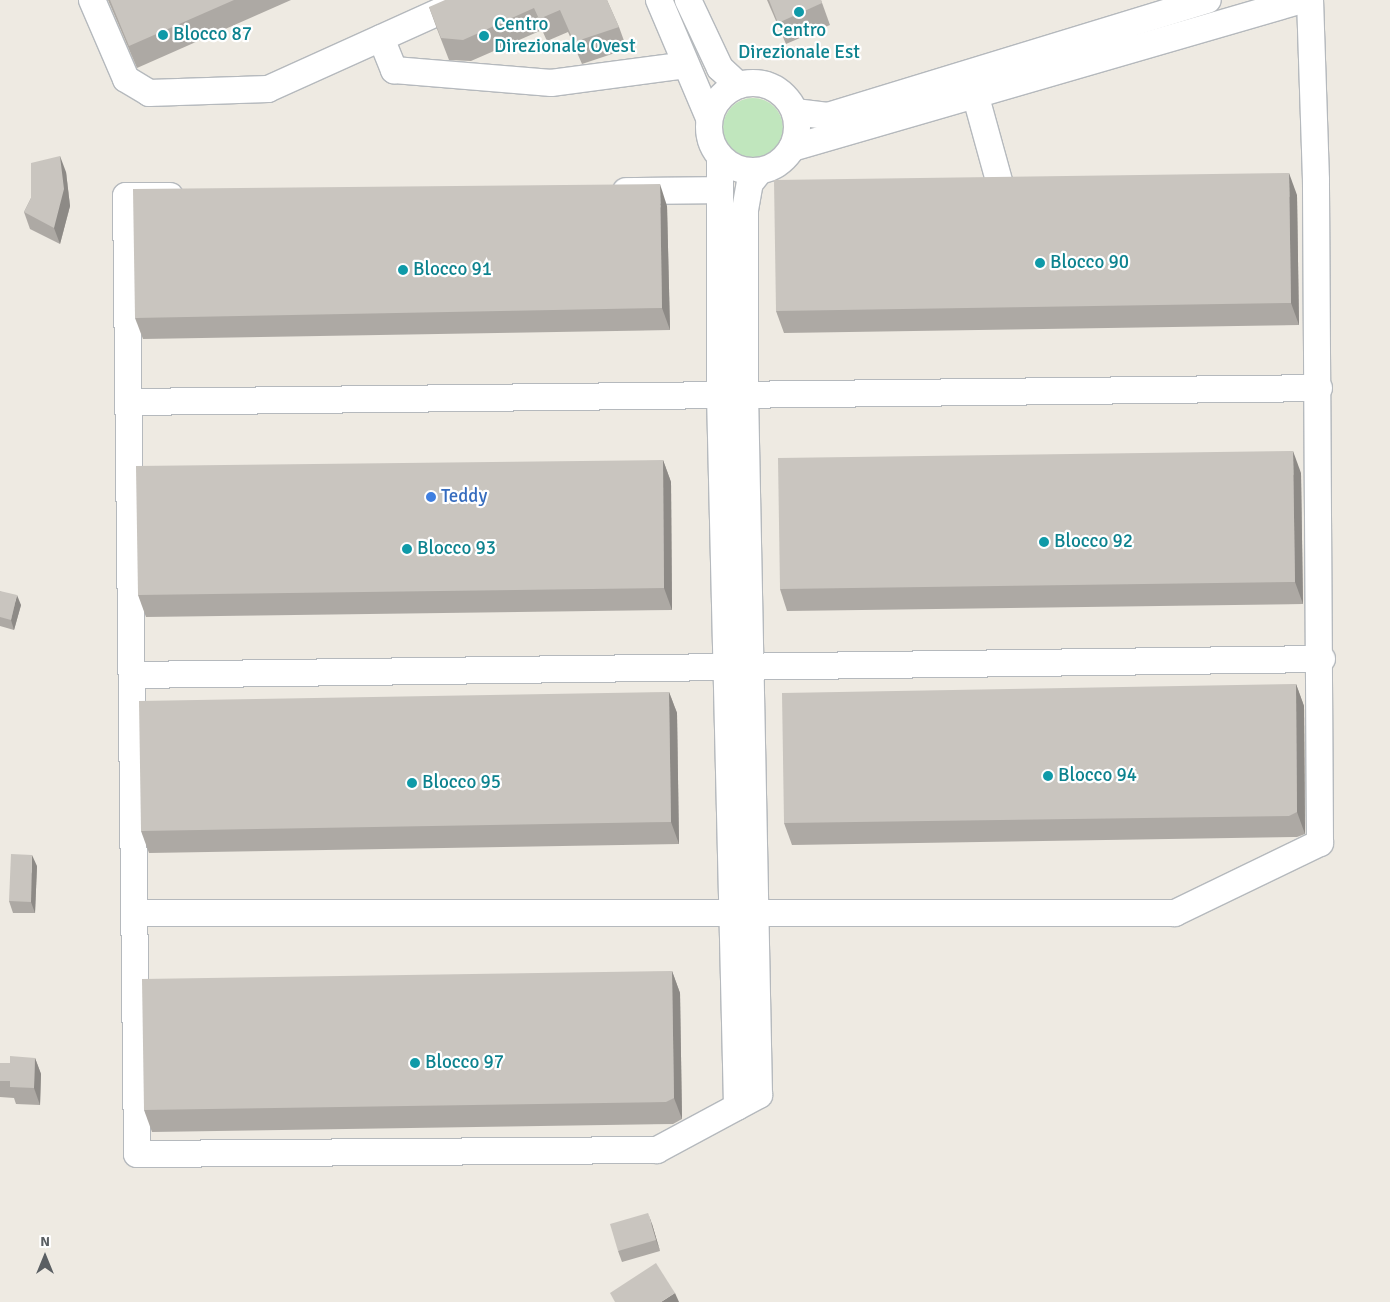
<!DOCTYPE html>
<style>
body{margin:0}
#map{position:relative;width:1390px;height:1302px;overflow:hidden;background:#eeeae2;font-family:Signika,sans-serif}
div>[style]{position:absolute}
.green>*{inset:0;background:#c0e6bd}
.round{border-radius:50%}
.roads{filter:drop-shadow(1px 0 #b5b9bd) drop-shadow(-1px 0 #b5b9bd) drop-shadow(0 1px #b5b9bd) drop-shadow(0 -1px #b5b9bd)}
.minor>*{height:26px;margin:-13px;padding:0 13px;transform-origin:13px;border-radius:13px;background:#fff}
.minor>.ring{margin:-13px;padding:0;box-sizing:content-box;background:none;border:26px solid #fff;border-radius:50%}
.wall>*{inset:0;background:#ada9a4}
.shaded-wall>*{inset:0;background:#8d8a86}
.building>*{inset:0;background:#c9c5bf}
.dots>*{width:14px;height:14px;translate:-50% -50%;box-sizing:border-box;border:2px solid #fff;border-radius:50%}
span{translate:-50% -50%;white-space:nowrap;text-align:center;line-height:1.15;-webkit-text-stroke:4.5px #fff;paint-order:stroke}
.culture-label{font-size:19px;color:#0d838f}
.left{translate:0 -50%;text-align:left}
.shop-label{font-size:19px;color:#366cbe}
.north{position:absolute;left:20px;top:1232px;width:50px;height:50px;-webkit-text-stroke:4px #fff;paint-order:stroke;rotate:0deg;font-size:14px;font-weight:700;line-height:20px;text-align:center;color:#5a5f63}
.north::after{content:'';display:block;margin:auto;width:18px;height:22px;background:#5a5f63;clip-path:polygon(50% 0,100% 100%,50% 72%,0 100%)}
</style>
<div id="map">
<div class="green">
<div class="round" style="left:723px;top:98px;width:60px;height:60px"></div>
</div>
<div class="roads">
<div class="minor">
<div style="left:92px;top:0;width:86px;rotate:66.7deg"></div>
<div style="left:126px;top:79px;width:27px;rotate:31deg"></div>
<div style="left:149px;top:93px;width:119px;rotate:-1.9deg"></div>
<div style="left:268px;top:89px;width:216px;rotate:-24.3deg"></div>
<div style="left:659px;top:0;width:128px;rotate:67deg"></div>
<div style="left:688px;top:0;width:75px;rotate:64.8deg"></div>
<div style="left:720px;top:68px;width:25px;rotate:43deg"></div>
<div style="left:381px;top:38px;width:35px;rotate:68deg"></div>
<div style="left:394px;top:70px;width:158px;rotate:4.7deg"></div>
<div style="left:551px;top:83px;width:136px;rotate:-7.6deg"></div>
<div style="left:971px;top:79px;width:109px;rotate:74.6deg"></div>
<div class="ring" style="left:709px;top:83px;width:62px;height:62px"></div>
<div style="left:795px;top:112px;width:33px;rotate:7deg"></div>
<div style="left:828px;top:116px;width:397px;rotate:-17deg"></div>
<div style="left:792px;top:148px;width:531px;rotate:-16.18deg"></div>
<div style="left:720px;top:158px;width:237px;rotate:90deg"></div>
<div style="left:720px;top:395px;width:712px;rotate:88.63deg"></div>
<div style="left:626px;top:191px;width:92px;rotate:-0.6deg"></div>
<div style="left:170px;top:196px;width:44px;rotate:180deg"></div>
<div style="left:126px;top:196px;width:958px;rotate:89.34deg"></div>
<div style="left:137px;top:1154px;width:520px;rotate:-0.44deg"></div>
<div style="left:657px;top:1150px;width:116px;rotate:-28.3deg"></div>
<div style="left:759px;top:1095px;width:701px;rotate:-91.14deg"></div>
<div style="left:745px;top:394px;width:184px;rotate:-90deg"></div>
<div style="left:745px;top:210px;width:27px;rotate:-80deg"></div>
<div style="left:750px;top:183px;width:14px;rotate:-51deg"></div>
<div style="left:129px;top:402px;width:1190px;rotate:-0.67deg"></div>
<div style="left:132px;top:675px;width:1190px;rotate:-0.77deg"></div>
<div style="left:135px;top:913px;width:1040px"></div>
<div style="left:1175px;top:913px;width:161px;rotate:-25.8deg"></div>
<div style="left:1320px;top:843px;width:663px;rotate:-90.35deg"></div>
<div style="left:1316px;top:180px;width:180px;rotate:-91.9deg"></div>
</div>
</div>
<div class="wall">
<div style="clip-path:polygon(108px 0,291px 0,137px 68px)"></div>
<div style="clip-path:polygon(607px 0,619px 27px,627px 49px,582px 64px,568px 32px,547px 41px,542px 30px,471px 61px,449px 60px,437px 29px,429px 7px)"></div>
<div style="clip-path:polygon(767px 0,821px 0,830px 25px,786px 44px)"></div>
<div style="clip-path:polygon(66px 172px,70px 206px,60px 244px,30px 229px,24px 212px,31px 198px)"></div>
<div style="clip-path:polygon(1297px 195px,1299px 325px,784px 333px,776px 311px)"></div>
<div style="clip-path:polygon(667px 206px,670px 330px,143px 339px,135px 318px)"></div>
<div style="clip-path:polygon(663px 460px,671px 482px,672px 610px,146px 617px,138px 595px)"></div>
<div style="clip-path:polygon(1301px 473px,1303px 604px,787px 611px,780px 589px)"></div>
<div style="clip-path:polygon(0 591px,21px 605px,14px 630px,0 626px)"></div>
<div style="clip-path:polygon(1296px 684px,1304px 706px,1305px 834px,1297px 837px,792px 845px,784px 823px)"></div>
<div style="clip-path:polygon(669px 692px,677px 713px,679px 844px,149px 853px,141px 831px)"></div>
<div style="clip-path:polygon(37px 866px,35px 913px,13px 913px,9px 901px)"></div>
<div style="clip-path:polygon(672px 971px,680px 993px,682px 1119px,673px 1124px,152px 1132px,144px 1110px)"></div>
<div style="clip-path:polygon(35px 1058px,41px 1074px,40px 1105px,16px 1104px,14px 1098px,0 1097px,0 1063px,10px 1063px)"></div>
<div style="clip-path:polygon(652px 1224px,660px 1251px,622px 1262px,618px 1251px)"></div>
</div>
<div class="shaded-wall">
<div style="clip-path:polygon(60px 156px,66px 172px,70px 206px,60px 244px,54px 228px)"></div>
<div style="clip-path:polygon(1289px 173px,1297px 195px,1299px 325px,1291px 303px)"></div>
<div style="clip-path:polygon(660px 184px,667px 206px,670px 330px,662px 308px)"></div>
<div style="clip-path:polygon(1293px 451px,1301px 473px,1303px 604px,1295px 582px)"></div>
<div style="clip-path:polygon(663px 460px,671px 482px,672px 610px,664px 588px)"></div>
<div style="clip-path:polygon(17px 595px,21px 605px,14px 630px,11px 620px)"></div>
<div style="clip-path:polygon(1296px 684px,1304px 706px,1305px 834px,1297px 812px)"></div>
<div style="clip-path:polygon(669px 692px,677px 713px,679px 844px,671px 822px)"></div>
<div style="clip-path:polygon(32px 855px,37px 866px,35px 913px,31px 902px)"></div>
<div style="clip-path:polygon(672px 971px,680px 993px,682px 1119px,674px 1098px)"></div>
<div style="clip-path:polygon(35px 1058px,41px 1074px,40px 1105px,34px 1088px)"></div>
<div style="clip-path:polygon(648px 1213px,652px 1224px,660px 1251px,656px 1240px)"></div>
<div style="clip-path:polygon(675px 1293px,679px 1302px,661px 1302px)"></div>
</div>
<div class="building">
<div style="clip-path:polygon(110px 0,234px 0,129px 46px)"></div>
<div style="clip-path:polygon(445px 0,607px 0,619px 27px,574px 42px,560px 10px,539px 19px,534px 8px,463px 40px,441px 38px,429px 7px)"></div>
<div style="clip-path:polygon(769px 0,821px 0,822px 3px,778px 23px)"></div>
<div style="clip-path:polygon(60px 156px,64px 189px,54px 228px,24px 212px,31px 198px,31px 163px)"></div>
<div style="clip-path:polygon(1289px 173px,1291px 303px,776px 311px,774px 180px)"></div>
<div style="clip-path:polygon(660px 184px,662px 308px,135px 318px,133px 189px)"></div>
<div style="clip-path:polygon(1293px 451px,1295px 582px,780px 589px,778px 458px)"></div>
<div style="clip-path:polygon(663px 460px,664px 588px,138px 595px,136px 466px)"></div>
<div style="clip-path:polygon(0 591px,17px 595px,11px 620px,0 617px)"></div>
<div style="clip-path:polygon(1296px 684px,1297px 812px,1289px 816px,784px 823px,782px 693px)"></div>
<div style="clip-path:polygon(669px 692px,671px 822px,141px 831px,139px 701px)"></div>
<div style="clip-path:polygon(11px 854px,32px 855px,31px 902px,9px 901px)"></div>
<div style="clip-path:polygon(672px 971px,674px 1098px,666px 1102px,144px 1110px,142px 979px)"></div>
<div style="clip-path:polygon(10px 1056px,35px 1058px,34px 1088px,10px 1087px,10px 1081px,0 1081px,0 1063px,10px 1063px)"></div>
<div style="clip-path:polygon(648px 1213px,656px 1240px,618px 1251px,610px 1224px)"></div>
<div style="clip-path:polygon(656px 1263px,675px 1293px,661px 1302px,615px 1302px,610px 1293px)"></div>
</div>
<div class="dots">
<div style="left:799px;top:12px;background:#0f9aa8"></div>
<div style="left:163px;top:35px;background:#0f9aa8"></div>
<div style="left:484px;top:36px;background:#0f9aa8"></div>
<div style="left:1040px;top:263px;background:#0f9aa8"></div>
<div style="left:403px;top:270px;background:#0f9aa8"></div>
<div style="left:431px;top:497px;background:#3f7fe0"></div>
<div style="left:1044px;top:542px;background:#0f9aa8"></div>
<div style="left:407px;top:549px;background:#0f9aa8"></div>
<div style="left:1048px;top:776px;background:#0f9aa8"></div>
<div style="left:412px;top:783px;background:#0f9aa8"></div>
<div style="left:415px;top:1063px;background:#0f9aa8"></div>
</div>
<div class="culture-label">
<span class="left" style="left:494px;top:36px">Centro<br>Direzionale Ovest</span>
<span style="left:799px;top:42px">Centro<br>Direzionale Est</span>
<span class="left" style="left:173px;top:35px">Blocco 87</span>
<span class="left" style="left:1050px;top:263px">Blocco 90</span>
<span class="left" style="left:413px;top:270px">Blocco 91</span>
<span class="left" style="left:1054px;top:542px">Blocco 92</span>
<span class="left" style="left:417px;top:549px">Blocco 93</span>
<span class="left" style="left:1058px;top:776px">Blocco 94</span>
<span class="left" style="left:422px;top:783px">Blocco 95</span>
<span class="left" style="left:425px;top:1063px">Blocco 97</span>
</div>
<div class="shop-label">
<span class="left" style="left:441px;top:497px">Teddy</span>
</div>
<div class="north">N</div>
</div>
